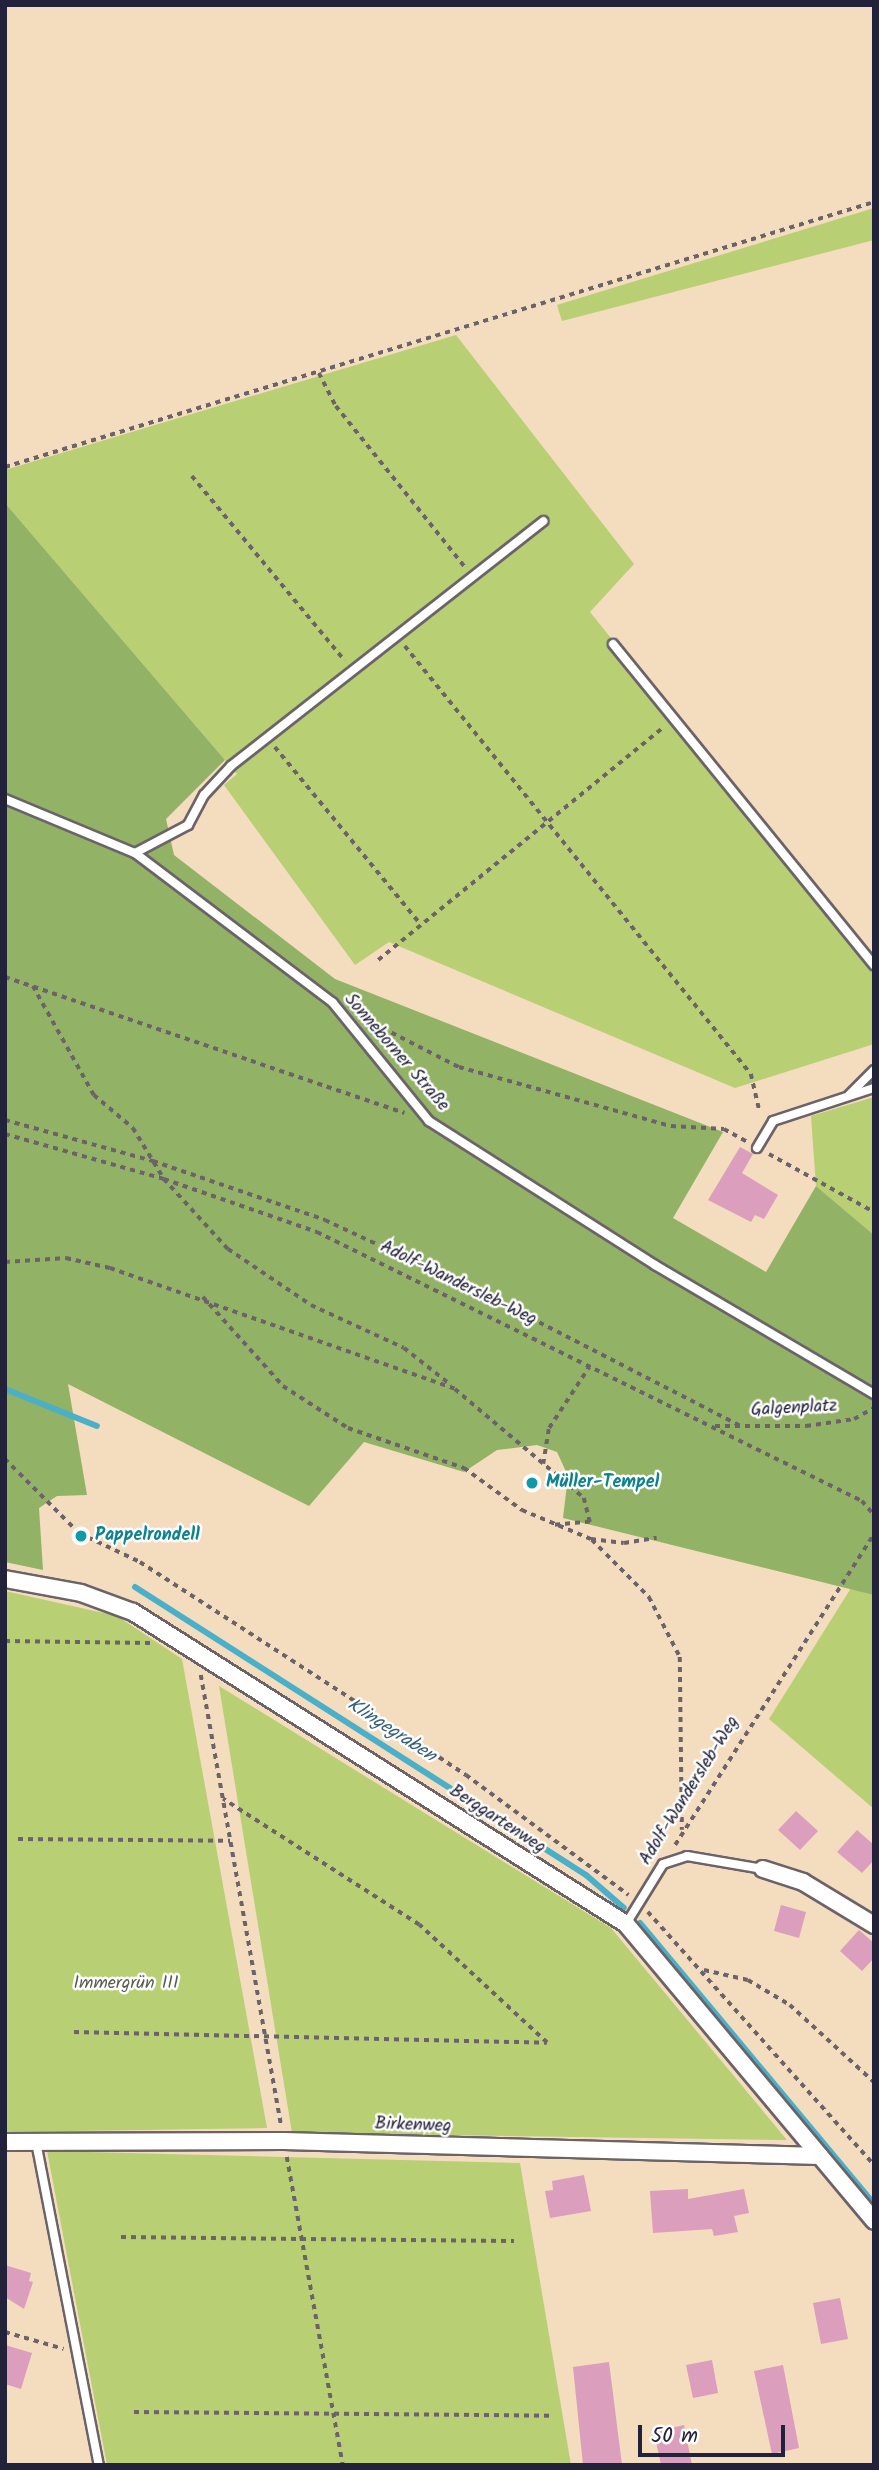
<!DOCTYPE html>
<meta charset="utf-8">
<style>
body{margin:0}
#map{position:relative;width:879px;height:2470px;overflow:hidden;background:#f4dcbf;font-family:Kalam,sans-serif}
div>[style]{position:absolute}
.green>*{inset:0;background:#b8cf73}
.forest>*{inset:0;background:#92b265}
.stream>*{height:6px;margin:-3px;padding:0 3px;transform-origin:3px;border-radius:3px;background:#4aafc9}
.building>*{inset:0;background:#db9ebd}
.path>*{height:3.5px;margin-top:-1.75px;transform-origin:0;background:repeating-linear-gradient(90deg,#6c6369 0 5px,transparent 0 10px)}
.roads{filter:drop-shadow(2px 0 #6c6369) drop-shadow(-2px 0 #6c6369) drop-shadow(0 2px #6c6369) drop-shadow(0 -2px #6c6369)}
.lane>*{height:8px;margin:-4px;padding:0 4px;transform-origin:4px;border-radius:4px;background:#fff}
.street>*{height:16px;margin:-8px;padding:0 8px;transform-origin:8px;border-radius:8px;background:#fff}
.dots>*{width:19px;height:19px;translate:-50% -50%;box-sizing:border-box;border:4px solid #fff;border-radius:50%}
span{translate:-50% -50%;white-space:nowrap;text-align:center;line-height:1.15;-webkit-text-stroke:5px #fff;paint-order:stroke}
.street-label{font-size:18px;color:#22223b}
.culture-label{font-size:18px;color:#0d838f;font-weight:700}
.left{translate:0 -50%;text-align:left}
.park-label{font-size:18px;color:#565f4f}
.water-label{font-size:19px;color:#34617b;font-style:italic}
.frame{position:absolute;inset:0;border:7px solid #22223b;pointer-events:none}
.scale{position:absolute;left:638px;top:2425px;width:147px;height:32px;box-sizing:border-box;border:4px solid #22223b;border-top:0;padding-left:9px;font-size:21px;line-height:24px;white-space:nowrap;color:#22223b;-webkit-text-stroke:5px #fff;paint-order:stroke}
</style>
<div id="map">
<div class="green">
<div style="clip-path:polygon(874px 208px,874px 240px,562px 321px,557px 305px)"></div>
<div style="clip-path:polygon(456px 335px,634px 564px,590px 612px,874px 966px,874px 1044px,735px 1088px,389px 942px,355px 965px,224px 785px,237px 774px,5px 503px,5px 470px)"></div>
<div style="clip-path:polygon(874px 1097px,874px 1235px,816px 1186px,811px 1116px)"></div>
<div style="clip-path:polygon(851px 1588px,874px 1595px,874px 1809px,769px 1719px)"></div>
<div style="clip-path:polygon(5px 1591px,117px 1616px,182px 1659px,267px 2128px,5px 2132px)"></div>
<div style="clip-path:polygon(219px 1686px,611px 1928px,787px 2140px,292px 2133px)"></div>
<div style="clip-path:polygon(47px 2151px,520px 2163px,571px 2465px,107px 2465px)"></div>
</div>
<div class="forest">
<div style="clip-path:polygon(5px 503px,225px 760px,166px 819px,174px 855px,335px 979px,723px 1132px,673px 1218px,766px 1272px,816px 1186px,874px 1235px,874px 1595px,563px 1518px,568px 1476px,557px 1452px,537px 1445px,497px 1450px,464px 1472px,364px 1442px,309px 1506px,68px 1384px,87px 1495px,57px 1496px,39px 1508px,43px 1570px,5px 1562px)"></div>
</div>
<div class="stream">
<div style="left:5px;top:1389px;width:99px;rotate:21.9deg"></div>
<div style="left:135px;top:1587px;width:535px;rotate:32.56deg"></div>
<div style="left:586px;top:1875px;width:50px;rotate:41deg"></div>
<div style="left:640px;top:1923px;width:366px;rotate:50.2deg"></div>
</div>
<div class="building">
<div style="clip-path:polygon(740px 1147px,753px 1154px,742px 1173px,778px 1195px,764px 1219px,755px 1215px,751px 1222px,708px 1200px)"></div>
<div style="clip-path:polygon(796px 1811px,818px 1831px,800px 1850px,778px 1830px)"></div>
<div style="clip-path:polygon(857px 1830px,874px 1845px,874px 1860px,862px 1873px,837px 1852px)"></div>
<div style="clip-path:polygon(781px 1905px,806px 1912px,799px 1938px,774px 1931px)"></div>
<div style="clip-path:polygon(859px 1930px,874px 1943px,874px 1958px,862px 1971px,840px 1951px)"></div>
<div style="clip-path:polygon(584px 2175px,591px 2211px,550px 2218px,545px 2191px,553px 2190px,552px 2181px)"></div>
<div style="clip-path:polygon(688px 2189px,688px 2199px,744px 2189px,749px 2213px,734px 2216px,738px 2232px,714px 2236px,712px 2229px,653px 2233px,650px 2191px)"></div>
<div style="clip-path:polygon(5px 2265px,31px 2273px,29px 2281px,33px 2282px,24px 2309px,5px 2297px)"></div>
<div style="clip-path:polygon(840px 2298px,848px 2339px,821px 2344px,813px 2303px)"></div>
<div style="clip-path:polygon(5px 2345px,32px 2353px,21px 2389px,5px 2384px)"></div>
<div style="clip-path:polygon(712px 2360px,718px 2393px,693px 2398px,686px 2365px)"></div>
<div style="clip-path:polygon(609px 2362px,622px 2465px,583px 2465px,573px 2367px)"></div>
<div style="clip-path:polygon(783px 2365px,799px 2448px,772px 2454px,754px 2371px)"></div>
<div style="clip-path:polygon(684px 2425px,692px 2465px,661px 2465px,654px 2432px)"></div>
</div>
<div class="path">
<div style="left:319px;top:373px;width:37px;rotate:63deg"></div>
<div style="left:336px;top:406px;width:206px;rotate:51.3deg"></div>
<div style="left:5px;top:467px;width:909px;rotate:-16.96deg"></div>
<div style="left:192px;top:476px;width:240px;rotate:50.4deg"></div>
<div style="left:405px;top:646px;width:550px;rotate:51.05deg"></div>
<div style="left:751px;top:1074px;width:39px;rotate:77deg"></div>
<div style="left:275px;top:747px;width:230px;rotate:50.6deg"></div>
<div style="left:378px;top:960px;width:369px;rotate:-39.2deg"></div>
<div style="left:5px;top:977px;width:422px;rotate:18.8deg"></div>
<div style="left:33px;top:986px;width:125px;rotate:60.8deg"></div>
<div style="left:94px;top:1095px;width:51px;rotate:40.2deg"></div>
<div style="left:133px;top:1128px;width:60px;rotate:58.7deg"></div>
<div style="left:164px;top:1179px;width:95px;rotate:47.6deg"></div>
<div style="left:228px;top:1249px;width:100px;rotate:34deg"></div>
<div style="left:311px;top:1305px;width:102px;rotate:24.8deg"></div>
<div style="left:404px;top:1348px;width:60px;rotate:38.2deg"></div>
<div style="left:365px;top:1019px;width:106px;rotate:27.1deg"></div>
<div style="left:459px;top:1067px;width:220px;rotate:15.6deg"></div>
<div style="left:671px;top:1126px;width:53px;rotate:3.2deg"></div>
<div style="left:724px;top:1129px;width:26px;rotate:29deg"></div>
<div style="left:5px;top:1120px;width:154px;rotate:15.5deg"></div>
<div style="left:153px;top:1161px;width:182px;rotate:18.9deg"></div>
<div style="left:325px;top:1220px;width:178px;rotate:25deg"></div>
<div style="left:486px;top:1295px;width:287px;rotate:27.2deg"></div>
<div style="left:5px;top:1134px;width:165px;rotate:15.8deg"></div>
<div style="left:164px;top:1179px;width:162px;rotate:19.1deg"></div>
<div style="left:317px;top:1232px;width:608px;rotate:26.27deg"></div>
<div style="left:862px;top:1501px;width:18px;rotate:49deg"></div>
<div style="left:769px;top:1154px;width:120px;rotate:28.9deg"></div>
<div style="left:5px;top:1262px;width:61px;rotate:-3.8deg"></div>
<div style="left:66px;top:1258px;width:45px;rotate:12.8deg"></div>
<div style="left:110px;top:1268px;width:366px;rotate:19.3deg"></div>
<div style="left:455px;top:1389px;width:169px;rotate:40.2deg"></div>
<div style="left:584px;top:1498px;width:25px;rotate:76deg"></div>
<div style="left:590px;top:1522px;width:36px;rotate:175deg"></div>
<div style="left:203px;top:1297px;width:120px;rotate:48deg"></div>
<div style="left:283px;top:1386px;width:77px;rotate:32.9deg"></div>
<div style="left:348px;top:1428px;width:123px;rotate:19deg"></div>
<div style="left:464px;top:1468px;width:72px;rotate:35.9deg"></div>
<div style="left:522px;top:1510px;width:75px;rotate:22.8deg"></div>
<div style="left:591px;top:1539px;width:33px;rotate:7deg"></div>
<div style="left:624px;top:1543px;width:33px;rotate:-9deg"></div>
<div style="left:715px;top:1426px;width:91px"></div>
<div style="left:806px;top:1426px;width:49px;rotate:-8.3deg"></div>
<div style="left:854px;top:1419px;width:23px;rotate:-29deg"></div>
<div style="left:5px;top:1459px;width:105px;rotate:45deg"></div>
<div style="left:79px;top:1533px;width:68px;rotate:25.4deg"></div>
<div style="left:140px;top:1562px;width:257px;rotate:32.9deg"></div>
<div style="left:356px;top:1702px;width:132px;rotate:33.6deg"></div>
<div style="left:466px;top:1775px;width:202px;rotate:36.4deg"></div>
<div style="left:543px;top:1464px;width:36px;rotate:-81deg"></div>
<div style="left:549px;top:1428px;width:73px;rotate:-56.7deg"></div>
<div style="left:592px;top:1540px;width:81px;rotate:45deg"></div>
<div style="left:649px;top:1597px;width:68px;rotate:62.7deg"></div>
<div style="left:680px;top:1657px;width:173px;rotate:89.3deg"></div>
<div style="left:5px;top:1641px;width:145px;rotate:0.8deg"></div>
<div style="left:201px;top:1675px;width:457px;rotate:79.9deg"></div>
<div style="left:18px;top:1839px;width:212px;rotate:0.5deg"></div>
<div style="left:675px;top:1845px;width:369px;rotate:-57.4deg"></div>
<div style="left:648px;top:1912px;width:339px;rotate:48.2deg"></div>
<div style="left:704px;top:1970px;width:45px;rotate:12.8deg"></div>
<div style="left:748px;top:1980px;width:49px;rotate:30.8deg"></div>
<div style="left:790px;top:2005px;width:114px;rotate:42.5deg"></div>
<div style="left:74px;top:2032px;width:473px;rotate:1.3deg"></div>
<div style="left:547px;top:2043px;width:174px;rotate:-137.3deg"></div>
<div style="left:419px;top:1925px;width:233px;rotate:-147.3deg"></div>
<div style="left:287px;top:2157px;width:313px;rotate:79.7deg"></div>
<div style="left:121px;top:2237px;width:393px;rotate:0.6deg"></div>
<div style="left:5px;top:2332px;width:61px;rotate:16.1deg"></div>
<div style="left:134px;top:2412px;width:417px;rotate:0.5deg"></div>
</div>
<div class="roads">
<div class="lane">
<div style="left:613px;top:644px;width:414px;rotate:50.9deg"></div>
<div style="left:5px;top:799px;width:141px;rotate:22.6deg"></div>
<div style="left:135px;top:853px;width:248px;rotate:37.1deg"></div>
<div style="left:333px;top:1003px;width:152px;rotate:50.9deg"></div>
<div style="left:429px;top:1121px;width:268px;rotate:32.5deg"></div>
<div style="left:655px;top:1265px;width:254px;rotate:30.5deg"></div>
<div style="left:135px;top:853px;width:60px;rotate:-27.8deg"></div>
<div style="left:188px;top:825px;width:34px;rotate:-62deg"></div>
<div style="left:204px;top:795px;width:40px;rotate:-47deg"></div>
<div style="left:231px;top:766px;width:397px;rotate:-38.1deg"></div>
<div style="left:849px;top:1095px;width:35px;rotate:-45deg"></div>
<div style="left:757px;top:1148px;width:31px;rotate:-59deg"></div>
<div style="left:773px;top:1121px;width:106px;rotate:-18.1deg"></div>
<div style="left:626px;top:1924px;width:70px;rotate:-58.3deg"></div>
<div style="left:663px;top:1864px;width:25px;rotate:-18deg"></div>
<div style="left:687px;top:1856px;width:77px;rotate:9.7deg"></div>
<div style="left:36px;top:2142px;width:329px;rotate:79deg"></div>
</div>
<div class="street">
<div style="left:5px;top:1579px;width:77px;rotate:10.4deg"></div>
<div style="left:81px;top:1593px;width:55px;rotate:20.1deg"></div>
<div style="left:133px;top:1612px;width:583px;rotate:32.33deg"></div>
<div style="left:626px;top:1924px;width:387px;rotate:50.1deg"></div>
<div style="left:763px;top:1869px;width:42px;rotate:18deg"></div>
<div style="left:803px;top:1882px;width:83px;rotate:31.2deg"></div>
<div style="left:5px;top:2142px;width:279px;rotate:-0.2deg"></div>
<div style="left:284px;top:2141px;width:536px;rotate:1.6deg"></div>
</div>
</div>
<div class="dots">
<div style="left:532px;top:1483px;background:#0f9aa8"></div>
<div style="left:81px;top:1536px;background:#0f9aa8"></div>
</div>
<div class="street-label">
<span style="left:396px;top:1053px;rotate:49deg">Sonneborner Straße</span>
<span style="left:458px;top:1284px;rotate:26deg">Adolf-Wandersleb-Weg</span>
<span style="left:794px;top:1409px;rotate:-3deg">Galgenplatz</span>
<span style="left:690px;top:1791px;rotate:-58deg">Adolf-Wandersleb-Weg</span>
<span style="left:497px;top:1820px;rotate:33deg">Berggartenweg</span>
<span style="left:413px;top:2126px;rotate:2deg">Birkenweg</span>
</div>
<div class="culture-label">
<span class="left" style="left:546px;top:1483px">Müller-Tempel</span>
<span class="left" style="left:95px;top:1536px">Pappelrondell</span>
</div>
<div class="park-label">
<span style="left:126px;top:1984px">Immergrün III</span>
</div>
<div class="water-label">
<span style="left:391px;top:1731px;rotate:33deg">Klingegraben</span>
</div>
<div class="frame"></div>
<div class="scale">50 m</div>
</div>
